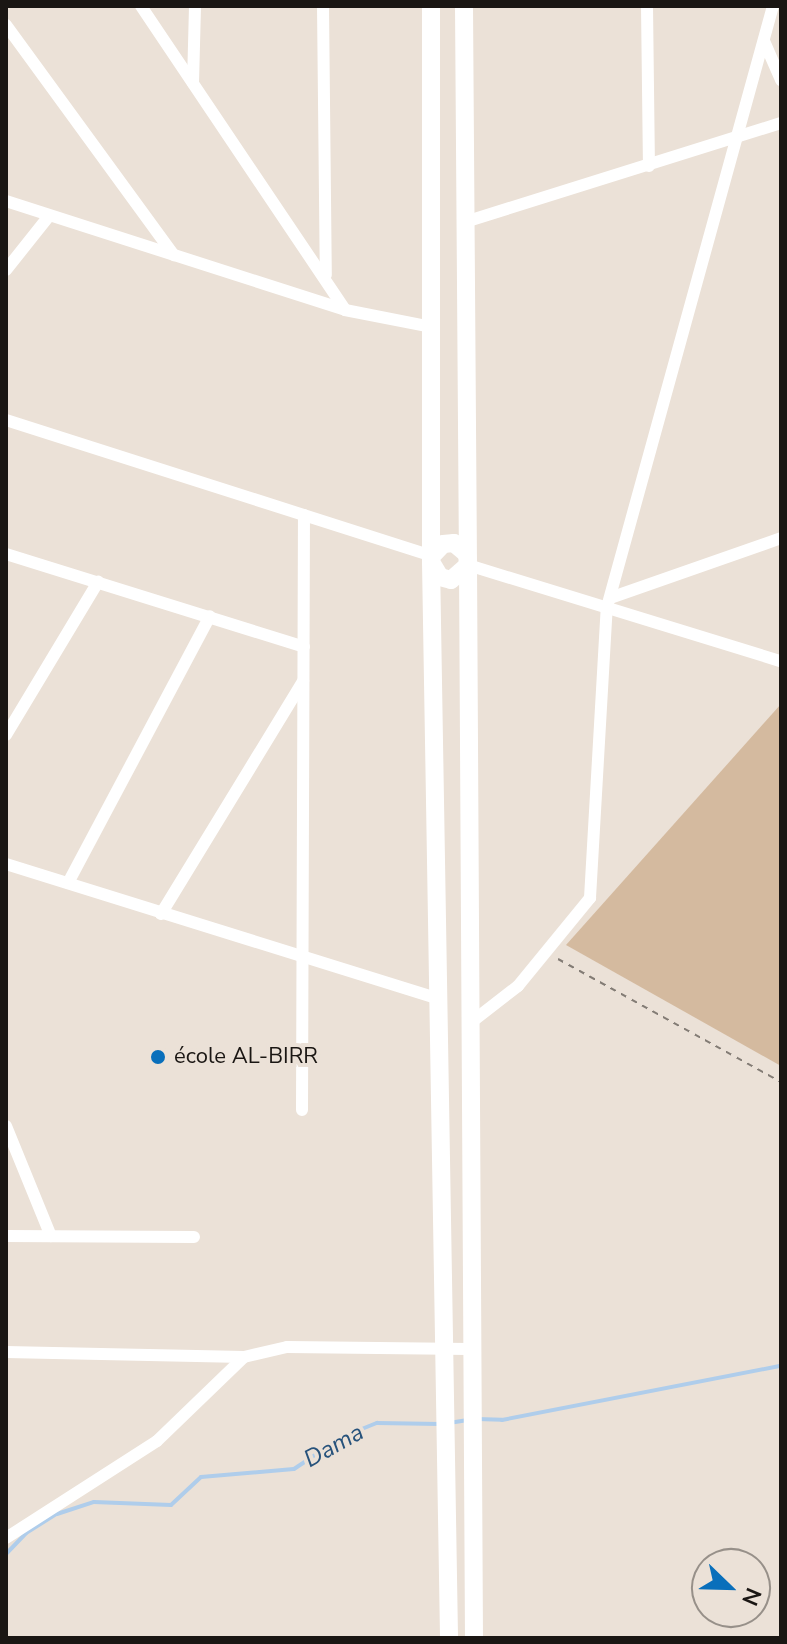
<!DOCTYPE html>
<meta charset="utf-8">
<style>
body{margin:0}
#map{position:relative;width:787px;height:1644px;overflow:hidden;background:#ebe1d7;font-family:"Nunito Sans",sans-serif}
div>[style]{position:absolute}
.green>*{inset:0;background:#d4ba9f}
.stream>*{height:4px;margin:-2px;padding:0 2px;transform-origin:2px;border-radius:2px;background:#afcdeb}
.path>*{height:2px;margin-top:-1px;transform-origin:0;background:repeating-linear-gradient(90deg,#837c75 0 6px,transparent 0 12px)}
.street>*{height:12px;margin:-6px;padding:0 6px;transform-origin:6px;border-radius:6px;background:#fff}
.secondary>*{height:18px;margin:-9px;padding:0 9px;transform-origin:9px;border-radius:9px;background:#fff}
.dots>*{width:22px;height:22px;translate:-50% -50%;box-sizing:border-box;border:4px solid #ebe1d7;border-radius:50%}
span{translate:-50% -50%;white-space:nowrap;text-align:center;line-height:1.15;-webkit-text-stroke:8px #ebe1d7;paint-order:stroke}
.poi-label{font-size:22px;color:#1a1613}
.left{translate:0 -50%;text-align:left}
.water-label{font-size:24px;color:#27527b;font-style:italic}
.frame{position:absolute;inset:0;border:8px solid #1a1613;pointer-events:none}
.north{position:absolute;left:691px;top:1548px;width:80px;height:80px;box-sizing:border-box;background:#ebe1d7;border:2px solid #979089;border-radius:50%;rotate:113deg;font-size:22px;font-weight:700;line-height:32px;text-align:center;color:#1a1613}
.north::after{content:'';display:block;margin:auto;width:28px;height:36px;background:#096fbb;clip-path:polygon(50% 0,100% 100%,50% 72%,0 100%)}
</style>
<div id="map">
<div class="green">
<div style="clip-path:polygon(781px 704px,781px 1066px,566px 945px)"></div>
</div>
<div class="stream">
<div style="left:477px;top:1419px;width:25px;rotate:2deg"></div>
<div style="left:502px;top:1420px;width:284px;rotate:-11deg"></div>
<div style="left:449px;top:1423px;width:19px;rotate:-9deg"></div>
<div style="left:6px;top:1554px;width:29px;rotate:-46deg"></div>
<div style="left:26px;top:1533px;width:36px;rotate:-32deg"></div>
<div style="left:57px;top:1514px;width:39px;rotate:-18deg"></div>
<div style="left:94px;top:1502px;width:77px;rotate:2.2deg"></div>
<div style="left:171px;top:1505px;width:41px;rotate:-43deg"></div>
<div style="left:201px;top:1477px;width:93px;rotate:-4.9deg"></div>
<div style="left:294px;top:1469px;width:58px;rotate:-33.7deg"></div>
<div style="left:342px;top:1437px;width:38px;rotate:-22deg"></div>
<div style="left:377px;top:1423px;width:63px;rotate:0.9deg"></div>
</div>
<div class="path">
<div style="left:558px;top:959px;width:255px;rotate:28.9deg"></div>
</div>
<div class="street">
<div style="left:141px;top:6px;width:366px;rotate:56.1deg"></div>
<div style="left:323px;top:6px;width:269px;rotate:89.4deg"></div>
<div style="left:647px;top:6px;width:160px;rotate:89.3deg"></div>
<div style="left:6px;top:25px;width:285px;rotate:53.9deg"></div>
<div style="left:764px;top:41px;width:43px;rotate:66.4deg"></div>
<div style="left:193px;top:83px;width:77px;rotate:-88.5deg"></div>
<div style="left:6px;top:201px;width:356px;rotate:17.8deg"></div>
<div style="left:345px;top:310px;width:89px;rotate:11.1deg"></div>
<div style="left:465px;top:222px;width:331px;rotate:-17.4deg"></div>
<div style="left:6px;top:270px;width:69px;rotate:-51.5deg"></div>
<div style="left:6px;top:420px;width:447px;rotate:17.7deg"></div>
<div style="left:6px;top:554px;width:312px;rotate:17.3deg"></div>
<div style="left:468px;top:565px;width:327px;rotate:17.1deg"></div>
<div style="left:610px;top:598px;width:181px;rotate:-19.3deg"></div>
<div style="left:6px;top:735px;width:179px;rotate:-59deg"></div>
<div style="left:6px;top:864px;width:448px;rotate:17.3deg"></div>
<div style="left:68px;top:883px;width:302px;rotate:-62deg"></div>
<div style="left:161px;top:914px;width:273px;rotate:-58.6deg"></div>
<div style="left:469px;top:1024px;width:62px;rotate:-37.8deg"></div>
<div style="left:518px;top:986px;width:114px;rotate:-50.7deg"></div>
<div style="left:590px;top:898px;width:291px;rotate:-86.7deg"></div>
<div style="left:607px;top:607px;width:624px;rotate:-74.56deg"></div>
<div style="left:302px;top:1110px;width:595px;rotate:-89.81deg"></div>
<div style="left:6px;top:1126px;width:119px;rotate:67.8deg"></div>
<div style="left:6px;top:1236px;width:188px;rotate:0.3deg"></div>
<div style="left:6px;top:1352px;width:238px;rotate:1.2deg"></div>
<div style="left:6px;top:1538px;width:179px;rotate:-32.7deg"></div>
<div style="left:157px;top:1441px;width:121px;rotate:-44deg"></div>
<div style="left:244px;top:1357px;width:44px;rotate:-13.1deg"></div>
<div style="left:287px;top:1347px;width:182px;rotate:0.6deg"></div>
</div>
<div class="secondary">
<div style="left:431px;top:6px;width:556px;rotate:90deg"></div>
<div style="left:431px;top:562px;width:17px;rotate:59deg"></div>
<div style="left:440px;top:577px;width:11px;rotate:15deg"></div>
<div style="left:451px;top:580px;width:23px;rotate:-41deg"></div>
<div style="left:468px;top:565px;width:11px;rotate:-95deg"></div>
<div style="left:467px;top:554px;width:17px;rotate:-140deg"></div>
<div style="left:454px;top:543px;width:11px;rotate:175deg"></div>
<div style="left:443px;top:544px;width:16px;rotate:133deg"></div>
<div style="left:464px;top:6px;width:554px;rotate:89.59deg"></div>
<div style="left:431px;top:562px;width:1076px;rotate:89.04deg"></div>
<div style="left:468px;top:565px;width:1073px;rotate:89.68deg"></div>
</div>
<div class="dots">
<div style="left:158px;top:1057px;background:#096fbb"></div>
</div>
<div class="poi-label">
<span class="left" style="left:174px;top:1057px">école AL-BIRR</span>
</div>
<div class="water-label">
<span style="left:334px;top:1446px;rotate:-29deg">Dama</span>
</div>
<div class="frame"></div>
<div class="north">N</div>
</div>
